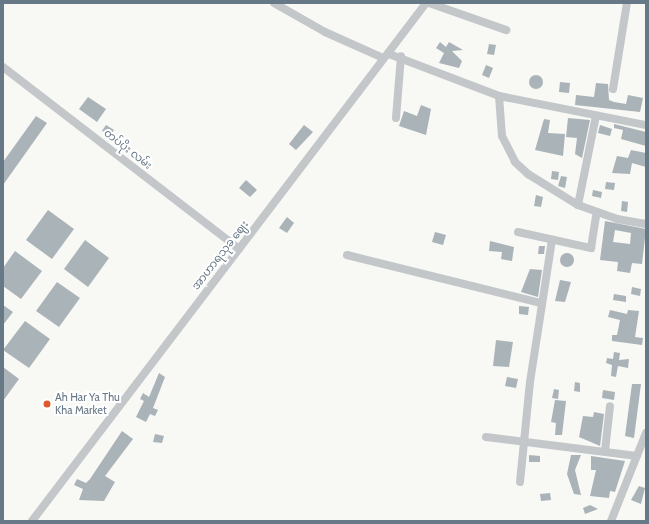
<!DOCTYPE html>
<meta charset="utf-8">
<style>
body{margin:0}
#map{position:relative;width:649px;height:524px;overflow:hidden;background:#f8f8f5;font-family:Cabin,"Noto Sans Myanmar",sans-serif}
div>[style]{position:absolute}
.building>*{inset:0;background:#aab3b8}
.round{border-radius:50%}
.minor>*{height:8px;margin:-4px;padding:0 4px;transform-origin:4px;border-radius:4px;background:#c3c7ca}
.dots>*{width:11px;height:11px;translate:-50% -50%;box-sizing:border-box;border:2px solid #fff;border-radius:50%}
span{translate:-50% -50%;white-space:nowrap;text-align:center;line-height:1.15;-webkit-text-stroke:4px #fff;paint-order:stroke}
.street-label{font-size:11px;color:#677886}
.poi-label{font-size:11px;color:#677886}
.left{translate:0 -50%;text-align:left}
.frame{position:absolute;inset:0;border:4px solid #677886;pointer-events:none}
</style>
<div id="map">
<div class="building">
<div style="clip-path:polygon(440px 42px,446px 47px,449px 42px,463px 50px,452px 51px,462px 61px,459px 68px,439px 63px,444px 53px,436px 48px)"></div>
<div style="clip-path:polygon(489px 44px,496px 45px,494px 55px,487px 54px)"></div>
<div style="clip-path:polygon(486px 65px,493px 68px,489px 78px,482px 75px)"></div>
<div class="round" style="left:529px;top:75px;width:14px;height:14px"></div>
<div style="clip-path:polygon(560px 82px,570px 83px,569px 93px,559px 92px)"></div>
<div style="clip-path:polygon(596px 83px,608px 84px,609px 100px,614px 102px,626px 104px,628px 95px,643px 98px,640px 112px,575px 105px,576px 95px,594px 97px)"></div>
<div style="clip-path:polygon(88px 97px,106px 109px,97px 122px,79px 109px)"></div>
<div style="clip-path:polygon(421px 105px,431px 109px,426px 135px,399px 126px,404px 111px,417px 116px)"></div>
<div style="clip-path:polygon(36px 116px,47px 123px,3px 185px,3px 162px)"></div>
<div style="clip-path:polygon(568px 118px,590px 120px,582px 158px,575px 154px,577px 138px,566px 137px)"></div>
<div style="clip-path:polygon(544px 119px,550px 120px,548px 133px,565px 134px,563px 156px,535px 150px)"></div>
<div style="clip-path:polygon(614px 124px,646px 132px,646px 146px,621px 139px,623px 130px,614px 128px)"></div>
<div style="clip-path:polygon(106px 125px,114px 130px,110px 136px,102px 131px)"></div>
<div style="clip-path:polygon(304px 125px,313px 132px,296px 150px,289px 144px)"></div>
<div style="clip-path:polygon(600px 125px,612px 129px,610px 136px,598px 133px)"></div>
<div style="clip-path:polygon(631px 150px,646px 153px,646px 167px,632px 163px,630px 174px,612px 173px,617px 156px,628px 158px)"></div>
<div style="clip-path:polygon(552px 171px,559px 172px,558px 180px,551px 179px)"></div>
<div style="clip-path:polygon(561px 176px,567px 177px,565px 188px,558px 186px)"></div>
<div style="clip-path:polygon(246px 180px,257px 190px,250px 197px,239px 188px)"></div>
<div style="clip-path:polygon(606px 182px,615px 183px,614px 190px,605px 189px)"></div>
<div style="clip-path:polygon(593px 190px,602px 192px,601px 198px,592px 196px)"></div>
<div style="clip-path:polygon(536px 195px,543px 197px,541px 207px,534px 206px)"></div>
<div style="clip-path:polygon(622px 201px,628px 202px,627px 212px,621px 211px)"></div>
<div style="clip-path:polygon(48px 210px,74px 229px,52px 259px,26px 240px)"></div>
<div style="clip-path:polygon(287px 217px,294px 223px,287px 233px,279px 228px)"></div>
<div style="clip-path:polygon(evenodd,605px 221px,646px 229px,642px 264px,632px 263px,630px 273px,617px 271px,618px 262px,600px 260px,605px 221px,615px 230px,631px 233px,630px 244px,613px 242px,615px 230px)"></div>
<div style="clip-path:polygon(435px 232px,446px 235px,443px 245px,432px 242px)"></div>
<div style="clip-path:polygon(85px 240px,109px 258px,88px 287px,64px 269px)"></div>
<div style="clip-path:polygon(490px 241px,514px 247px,512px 261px,501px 259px,502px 252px,489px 251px)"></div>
<div style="clip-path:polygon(539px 246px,545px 246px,544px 254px,538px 254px)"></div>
<div style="clip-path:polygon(15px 251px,42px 271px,21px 299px,3px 286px,3px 268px)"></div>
<div class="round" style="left:560px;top:253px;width:14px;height:14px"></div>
<div style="clip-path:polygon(530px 269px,542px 270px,538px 297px,521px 292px)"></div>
<div style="clip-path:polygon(560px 280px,571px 282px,565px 302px,555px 301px)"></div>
<div style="clip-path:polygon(57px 282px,80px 298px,59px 327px,36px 311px)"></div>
<div style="clip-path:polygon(632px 287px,641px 289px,640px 296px,631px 294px)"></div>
<div style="clip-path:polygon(614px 294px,626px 296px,626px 302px,613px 300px)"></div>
<div style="clip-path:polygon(3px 305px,13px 312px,3px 325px)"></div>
<div style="clip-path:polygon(519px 306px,529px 307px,528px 315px,519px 314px)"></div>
<div style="clip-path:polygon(610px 310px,627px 314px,628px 310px,639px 311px,635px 337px,643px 338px,642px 345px,612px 341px,612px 335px,617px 335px,620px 320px,608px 317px)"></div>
<div style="clip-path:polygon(25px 321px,50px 339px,29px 368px,3px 350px)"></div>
<div style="clip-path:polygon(496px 340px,513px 342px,509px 367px,493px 366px)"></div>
<div style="clip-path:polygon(614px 352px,620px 353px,619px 360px,629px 359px,628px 368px,618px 366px,616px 377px,611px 376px,612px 365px,606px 363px,607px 358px,613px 359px)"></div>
<div style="clip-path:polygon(3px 367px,19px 379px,3px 401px)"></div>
<div style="clip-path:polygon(159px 373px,165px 377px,153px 408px,158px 410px,155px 416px,150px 414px,146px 422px,136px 417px,144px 401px,140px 399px,143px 393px,149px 397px)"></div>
<div style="clip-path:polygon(507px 377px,518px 379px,516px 388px,505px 386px)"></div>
<div style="clip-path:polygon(575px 382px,580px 383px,580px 392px,574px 391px)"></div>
<div style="clip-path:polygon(632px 384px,641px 384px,634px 438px,625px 436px)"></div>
<div style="clip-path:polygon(554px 389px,559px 390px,558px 399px,552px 398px)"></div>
<div style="clip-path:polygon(603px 390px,615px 392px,614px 400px,602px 398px)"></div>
<div style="clip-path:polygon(555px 400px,566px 401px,562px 435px,555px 435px,556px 423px,551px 422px)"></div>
<div style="clip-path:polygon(594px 412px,604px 414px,600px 446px,579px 437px,583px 416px,593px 417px)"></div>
<div style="clip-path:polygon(122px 431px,133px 439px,105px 476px,115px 482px,104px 501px,79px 500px,83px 489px,74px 485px,77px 479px,86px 483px,90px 479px)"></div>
<div style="clip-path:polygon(155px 434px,164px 436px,162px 443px,153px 442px)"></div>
<div style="clip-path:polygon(529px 455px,540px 456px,540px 462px,529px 462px)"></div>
<div style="clip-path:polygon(571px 455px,581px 455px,575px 470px,581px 495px,574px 494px,567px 474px)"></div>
<div style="clip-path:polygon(591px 456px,625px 461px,615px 492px,610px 491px,609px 498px,590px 496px,596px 470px,591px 470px)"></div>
<div style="clip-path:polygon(639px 486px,645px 488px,641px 504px,631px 500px)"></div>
<div style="clip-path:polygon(550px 493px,551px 500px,541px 501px,540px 494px)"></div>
<div style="clip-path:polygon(590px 505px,598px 509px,585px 514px,583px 508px)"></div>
</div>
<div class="minor">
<div style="left:274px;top:3px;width:59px;rotate:29.6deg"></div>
<div style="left:325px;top:32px;width:64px;rotate:24.1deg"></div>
<div style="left:429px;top:3px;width:82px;rotate:19.3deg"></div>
<div style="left:389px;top:54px;width:118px;rotate:20.9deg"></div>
<div style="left:499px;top:96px;width:150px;rotate:11.2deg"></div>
<div style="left:3px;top:67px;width:298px;rotate:37.6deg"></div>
<div style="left:613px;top:89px;width:87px;rotate:-80.8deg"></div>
<div style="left:499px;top:96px;width:40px;rotate:85.7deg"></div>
<div style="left:502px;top:136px;width:29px;rotate:63deg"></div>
<div style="left:515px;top:162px;width:18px;rotate:43deg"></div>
<div style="left:528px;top:174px;width:59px;rotate:31.8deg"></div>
<div style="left:578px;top:205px;width:41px;rotate:19.7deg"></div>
<div style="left:617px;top:219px;width:29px;rotate:10deg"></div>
<div style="left:396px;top:118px;width:62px;rotate:-85.4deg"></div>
<div style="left:578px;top:205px;width:91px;rotate:-78.6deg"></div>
<div style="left:518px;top:232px;width:75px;rotate:12.4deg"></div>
<div style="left:591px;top:248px;width:36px;rotate:-81deg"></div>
<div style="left:347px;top:255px;width:200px;rotate:13.9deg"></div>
<div style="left:486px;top:437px;width:152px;rotate:7.2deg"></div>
<div style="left:605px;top:451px;width:45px;rotate:-83.7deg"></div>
<div style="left:520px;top:482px;width:100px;rotate:-84.3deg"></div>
<div style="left:530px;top:382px;width:144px;rotate:-81.2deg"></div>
<div style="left:32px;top:521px;width:651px;rotate:-52.74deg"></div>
<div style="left:611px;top:521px;width:95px;rotate:-68.3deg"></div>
</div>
<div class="dots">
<div style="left:47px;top:404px;background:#e0592d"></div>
</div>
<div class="street-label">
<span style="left:128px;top:149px;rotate:38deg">တပ်ပိုး လမ်း</span>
<span style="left:220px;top:255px;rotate:-52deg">အာဟာရသုခ ဈေး</span>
</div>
<div class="poi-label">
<span class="left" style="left:55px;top:404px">Ah Har Ya Thu<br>Kha Market</span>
</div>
<div class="frame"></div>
</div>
